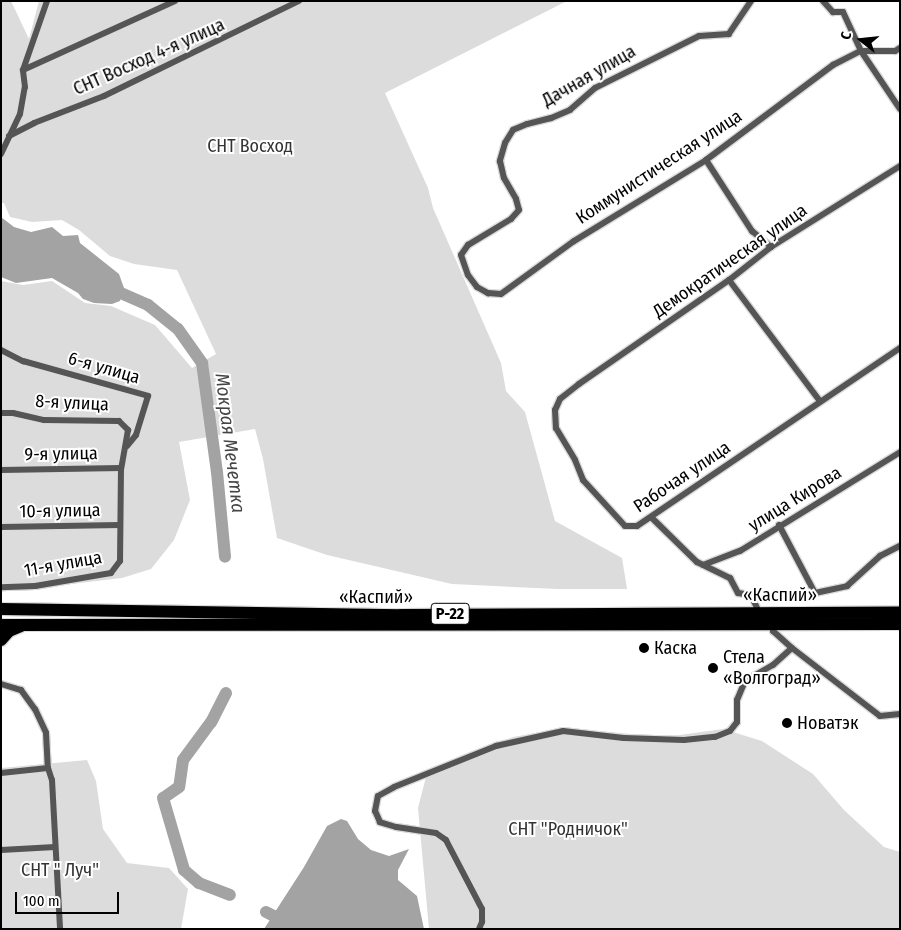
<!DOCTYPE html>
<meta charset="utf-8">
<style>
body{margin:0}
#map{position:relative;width:901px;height:930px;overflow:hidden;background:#fff;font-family:"Fira Sans Condensed",sans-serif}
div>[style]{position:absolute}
.green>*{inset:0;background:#dcdcdc}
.water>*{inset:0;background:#a3a3a3}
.river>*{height:12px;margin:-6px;padding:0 6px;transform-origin:6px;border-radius:6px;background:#a3a3a3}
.roads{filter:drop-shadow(1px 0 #dbdbdb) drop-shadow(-1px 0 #dbdbdb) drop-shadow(0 1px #dbdbdb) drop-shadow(0 -1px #dbdbdb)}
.street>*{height:6px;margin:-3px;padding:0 3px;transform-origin:3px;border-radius:3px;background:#555}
.highway>*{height:12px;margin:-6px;padding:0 6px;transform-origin:6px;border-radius:6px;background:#000}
.dots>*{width:14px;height:14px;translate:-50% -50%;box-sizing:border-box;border:2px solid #fff;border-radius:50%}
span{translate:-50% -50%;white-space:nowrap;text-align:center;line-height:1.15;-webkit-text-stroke:4px #fff;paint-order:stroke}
.shield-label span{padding:1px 4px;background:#fff;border:1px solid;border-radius:4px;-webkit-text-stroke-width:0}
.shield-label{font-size:16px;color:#000;font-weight:700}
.street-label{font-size:18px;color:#000}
.park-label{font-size:18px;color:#333}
.poi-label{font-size:18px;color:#000}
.left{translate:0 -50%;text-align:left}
.water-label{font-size:19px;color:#444;font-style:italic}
.frame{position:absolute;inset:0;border:2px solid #000;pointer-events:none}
.north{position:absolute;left:836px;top:15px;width:50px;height:50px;-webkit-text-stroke:4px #fff;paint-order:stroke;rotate:286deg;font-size:14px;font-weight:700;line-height:20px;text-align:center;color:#000}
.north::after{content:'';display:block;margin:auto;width:18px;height:22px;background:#000;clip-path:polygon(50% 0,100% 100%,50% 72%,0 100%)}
.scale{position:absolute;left:15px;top:892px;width:104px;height:22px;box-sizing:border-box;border:2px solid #000;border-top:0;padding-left:6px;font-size:15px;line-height:18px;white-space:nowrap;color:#000;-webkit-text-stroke:4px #fff;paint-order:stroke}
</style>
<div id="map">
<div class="green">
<div style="clip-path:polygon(1px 1px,11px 1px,29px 39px,39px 1px,567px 1px,385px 93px,428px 188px,433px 208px,501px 363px,506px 391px,525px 412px,555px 521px,622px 558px,627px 589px,557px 589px,452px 584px,327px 555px,277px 538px,263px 459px,255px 429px,179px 442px,190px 500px,174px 540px,151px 569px,122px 578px,37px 588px,1px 590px,1px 281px,23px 285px,52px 281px,85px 303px,111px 306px,155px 325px,192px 368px,216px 354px,177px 270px,134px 264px,110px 256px,79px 230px,62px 220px,32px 222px,10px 217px,4px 203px,1px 203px)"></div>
<div style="clip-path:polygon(564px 728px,665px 737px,723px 729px,762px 741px,813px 774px,844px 810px,884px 847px,900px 852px,900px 929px,429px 929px,418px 808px,428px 769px,513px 737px)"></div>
<div style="clip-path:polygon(87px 760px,96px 781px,103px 829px,127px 863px,169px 868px,188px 889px,181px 929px,1px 929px,1px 768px)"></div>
</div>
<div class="water">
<div style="clip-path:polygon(1px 217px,14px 227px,31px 232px,52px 227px,63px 236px,78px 235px,80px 243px,119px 274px,124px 288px,120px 301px,112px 304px,94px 303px,83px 299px,78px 293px,52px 278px,16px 283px,1px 277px)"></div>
<div style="clip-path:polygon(341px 819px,347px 821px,358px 839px,371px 850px,389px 856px,409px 849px,398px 870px,398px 880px,417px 896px,424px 929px,264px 929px,304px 867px,327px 826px)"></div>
</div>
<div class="river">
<div style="left:107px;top:287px;width:45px;rotate:23.7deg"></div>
<div style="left:148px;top:305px;width:38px;rotate:39deg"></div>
<div style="left:178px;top:329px;width:42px;rotate:54.8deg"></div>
<div style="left:202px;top:363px;width:110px;rotate:82.2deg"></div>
<div style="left:217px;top:472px;width:85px;rotate:84.6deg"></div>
<div style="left:226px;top:693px;width:33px;rotate:117deg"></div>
<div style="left:211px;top:722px;width:47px;rotate:126.4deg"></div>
<div style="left:183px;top:760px;width:27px;rotate:98deg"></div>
<div style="left:179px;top:787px;width:19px;rotate:145deg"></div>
<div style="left:163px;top:798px;width:75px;rotate:73.7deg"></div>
<div style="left:184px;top:870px;width:20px;rotate:41deg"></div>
<div style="left:199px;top:883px;width:33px;rotate:21deg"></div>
<div style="left:266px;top:912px;width:25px;rotate:27deg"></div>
</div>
<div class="roads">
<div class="street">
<div style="left:751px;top:1px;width:40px;rotate:124deg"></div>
<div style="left:729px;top:34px;width:30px;rotate:176deg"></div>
<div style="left:699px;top:36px;width:116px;rotate:153.4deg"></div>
<div style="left:595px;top:88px;width:33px;rotate:139deg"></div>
<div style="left:570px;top:110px;width:21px;rotate:157deg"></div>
<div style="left:551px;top:118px;width:25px;rotate:166deg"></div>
<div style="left:527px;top:124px;width:15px;rotate:157deg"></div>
<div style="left:513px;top:130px;width:15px;rotate:122deg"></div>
<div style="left:505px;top:143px;width:19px;rotate:106deg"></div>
<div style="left:500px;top:161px;width:17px;rotate:77deg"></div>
<div style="left:504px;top:178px;width:24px;rotate:60deg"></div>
<div style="left:516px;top:199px;width:11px;rotate:75deg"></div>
<div style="left:519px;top:210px;width:12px;rotate:132deg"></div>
<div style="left:511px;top:219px;width:50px;rotate:148.8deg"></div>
<div style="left:468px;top:245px;width:12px;rotate:125deg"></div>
<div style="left:461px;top:255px;width:21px;rotate:71deg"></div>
<div style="left:468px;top:275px;width:15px;rotate:53deg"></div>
<div style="left:477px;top:287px;width:13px;rotate:29deg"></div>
<div style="left:488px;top:293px;width:13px;rotate:4deg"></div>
<div style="left:501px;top:294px;width:90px;rotate:-36deg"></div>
<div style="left:574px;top:241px;width:155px;rotate:-31.5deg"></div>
<div style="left:706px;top:160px;width:159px;rotate:-36.8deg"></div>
<div style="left:833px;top:65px;width:31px;rotate:-27deg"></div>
<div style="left:861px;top:51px;width:34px"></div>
<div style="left:895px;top:51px;width:6px;rotate:-31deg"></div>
<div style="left:823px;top:1px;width:15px;rotate:48deg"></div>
<div style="left:833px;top:12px;width:10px"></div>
<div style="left:843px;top:12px;width:43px;rotate:65.2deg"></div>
<div style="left:861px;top:51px;width:70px;rotate:56.1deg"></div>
<div style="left:23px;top:70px;width:167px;rotate:-24.4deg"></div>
<div style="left:9px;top:136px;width:28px;rotate:-27deg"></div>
<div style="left:34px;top:123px;width:75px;rotate:-21.1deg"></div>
<div style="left:104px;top:96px;width:217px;rotate:-26deg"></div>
<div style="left:1px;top:154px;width:44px;rotate:-64.6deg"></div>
<div style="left:20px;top:114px;width:27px;rotate:-80deg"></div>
<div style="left:25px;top:87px;width:17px;rotate:-97deg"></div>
<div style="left:23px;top:70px;width:73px;rotate:-70.8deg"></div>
<div style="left:706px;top:160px;width:85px;rotate:57.1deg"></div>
<div style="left:752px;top:231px;width:25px;rotate:40deg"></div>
<div style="left:900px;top:166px;width:152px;rotate:147.9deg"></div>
<div style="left:771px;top:247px;width:53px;rotate:141.8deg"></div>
<div style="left:729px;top:280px;width:183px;rotate:145.3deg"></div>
<div style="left:579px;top:384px;width:24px;rotate:142deg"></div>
<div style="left:560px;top:399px;width:12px;rotate:114deg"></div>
<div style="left:555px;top:410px;width:18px;rotate:87deg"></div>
<div style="left:556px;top:428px;width:37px;rotate:59deg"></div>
<div style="left:575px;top:460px;width:22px;rotate:68deg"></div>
<div style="left:583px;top:480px;width:62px;rotate:47.6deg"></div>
<div style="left:625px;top:526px;width:12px"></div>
<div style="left:637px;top:526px;width:318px;rotate:-34.1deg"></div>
<div style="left:729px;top:280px;width:151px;rotate:53.1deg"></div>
<div style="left:1px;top:350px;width:25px;rotate:27deg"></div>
<div style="left:23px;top:361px;width:130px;rotate:15.6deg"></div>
<div style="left:148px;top:396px;width:41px;rotate:107.1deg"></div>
<div style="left:136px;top:435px;width:14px;rotate:129deg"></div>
<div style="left:1px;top:413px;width:12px"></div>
<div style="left:13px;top:413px;width:32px;rotate:13deg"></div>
<div style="left:44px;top:420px;width:75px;rotate:0.8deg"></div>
<div style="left:119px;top:421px;width:13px;rotate:45deg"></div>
<div style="left:128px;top:430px;width:39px;rotate:100deg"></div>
<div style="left:121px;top:468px;width:93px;rotate:90.6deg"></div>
<div style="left:120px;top:561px;width:15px;rotate:127deg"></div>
<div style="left:111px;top:573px;width:77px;rotate:170.3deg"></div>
<div style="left:35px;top:586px;width:34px;rotate:178deg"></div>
<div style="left:1px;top:470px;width:120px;rotate:-1deg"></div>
<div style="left:652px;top:518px;width:63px;rotate:44.4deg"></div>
<div style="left:697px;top:562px;width:37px;rotate:26deg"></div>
<div style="left:730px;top:578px;width:17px;rotate:62deg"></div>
<div style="left:738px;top:593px;width:13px;rotate:9deg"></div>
<div style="left:751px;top:595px;width:19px;rotate:65deg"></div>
<div style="left:779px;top:525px;width:77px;rotate:62.1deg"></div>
<div style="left:815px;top:593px;width:33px;rotate:-12deg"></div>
<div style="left:847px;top:586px;width:45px;rotate:-42.3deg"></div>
<div style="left:880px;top:556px;width:22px;rotate:-27deg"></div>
<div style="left:1px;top:527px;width:119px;rotate:-1deg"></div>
<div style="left:703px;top:565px;width:40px;rotate:-21deg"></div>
<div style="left:740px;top:551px;width:188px;rotate:-31.7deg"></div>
<div style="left:773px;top:625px;width:6px;rotate:90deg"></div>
<div style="left:773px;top:631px;width:25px;rotate:42deg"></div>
<div style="left:792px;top:648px;width:111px;rotate:37.7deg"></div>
<div style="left:880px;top:716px;width:20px;rotate:-6deg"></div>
<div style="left:1px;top:684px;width:21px;rotate:17deg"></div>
<div style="left:21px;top:690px;width:24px;rotate:54deg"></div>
<div style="left:35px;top:709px;width:26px;rotate:65deg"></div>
<div style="left:46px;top:733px;width:35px;rotate:87deg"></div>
<div style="left:48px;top:768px;width:13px;rotate:72deg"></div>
<div style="left:52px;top:780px;width:149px;rotate:86.9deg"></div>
<div style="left:1px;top:773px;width:47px;rotate:-6.1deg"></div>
<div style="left:1px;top:850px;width:54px;rotate:-3.2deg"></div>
<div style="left:479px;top:929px;width:8px;rotate:-67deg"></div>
<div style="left:482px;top:922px;width:13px;rotate:-90deg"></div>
<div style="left:482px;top:909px;width:78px;rotate:-117.6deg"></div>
<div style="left:446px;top:840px;width:12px;rotate:-145deg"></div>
<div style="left:436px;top:833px;width:40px;rotate:-171.5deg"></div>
<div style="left:396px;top:827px;width:17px;rotate:-163deg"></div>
<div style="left:380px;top:822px;width:12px;rotate:-114deg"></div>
<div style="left:375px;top:811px;width:15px;rotate:-79deg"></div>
<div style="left:378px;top:796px;width:18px;rotate:-29deg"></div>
<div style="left:394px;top:787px;width:110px;rotate:-21.9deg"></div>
<div style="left:496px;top:746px;width:69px;rotate:-12.6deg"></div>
<div style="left:563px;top:731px;width:61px;rotate:6.5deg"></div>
<div style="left:624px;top:738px;width:60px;rotate:1.9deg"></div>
<div style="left:684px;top:740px;width:31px;rotate:-6deg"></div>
<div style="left:715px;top:737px;width:16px;rotate:-22deg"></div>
<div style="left:730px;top:731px;width:11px;rotate:-52deg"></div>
<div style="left:737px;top:722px;width:22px;rotate:-90deg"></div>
<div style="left:737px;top:700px;width:21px;rotate:-67deg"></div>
<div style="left:745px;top:681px;width:32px;rotate:-30deg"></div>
<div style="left:773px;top:665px;width:25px;rotate:-42deg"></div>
</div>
<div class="highway">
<div style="left:1px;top:609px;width:400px;rotate:0.9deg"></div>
<div style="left:401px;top:615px;width:499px;rotate:-0.3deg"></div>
<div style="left:1px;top:625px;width:899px;rotate:-0.06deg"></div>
<div style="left:1px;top:640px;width:12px;rotate:-48deg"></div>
<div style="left:9px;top:631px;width:13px;rotate:-23deg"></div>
</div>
</div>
<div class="dots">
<div style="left:644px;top:648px;background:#000"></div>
<div style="left:713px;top:668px;background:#000"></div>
<div style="left:787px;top:723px;background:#000"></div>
</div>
<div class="shield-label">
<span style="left:450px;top:614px">Р-22</span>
</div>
<div class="street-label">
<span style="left:149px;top:57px;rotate:-24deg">СНТ Восход 4-я улица</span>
<span style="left:589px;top:76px;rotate:-30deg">Дачная улица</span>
<span style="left:659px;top:167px;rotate:-33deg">Коммунистическая улица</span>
<span style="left:730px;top:261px;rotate:-35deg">Демократическая улица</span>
<span style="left:104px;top:368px;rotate:16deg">6-я улица</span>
<span style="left:72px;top:403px;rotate:3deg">8-я улица</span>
<span style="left:61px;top:454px;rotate:-1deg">9-я улица</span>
<span style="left:682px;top:477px;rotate:-34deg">Рабочая улица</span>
<span style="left:795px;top:499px;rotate:-32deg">улица Кирова</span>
<span style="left:60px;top:511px;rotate:-1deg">10-я улица</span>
<span style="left:63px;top:564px;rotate:-10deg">11-я улица</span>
<span style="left:780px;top:595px">«Каспий»</span>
<span style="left:376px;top:597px">«Каспий»</span>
</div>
<div class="park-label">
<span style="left:250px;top:146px">СНТ Восход</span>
<span style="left:568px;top:829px">СНТ "Родничок"</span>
<span style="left:60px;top:870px">СНТ " Луч"</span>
</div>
<div class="poi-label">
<span class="left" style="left:654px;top:648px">Каска</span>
<span class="left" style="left:723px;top:668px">Стела<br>«Волгоград»</span>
<span class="left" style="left:797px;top:723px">Новатэк</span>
</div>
<div class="water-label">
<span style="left:230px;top:443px;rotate:83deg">Мокрая Мечетка</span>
</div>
<div class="frame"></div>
<div class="north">С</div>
<div class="scale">100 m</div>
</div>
